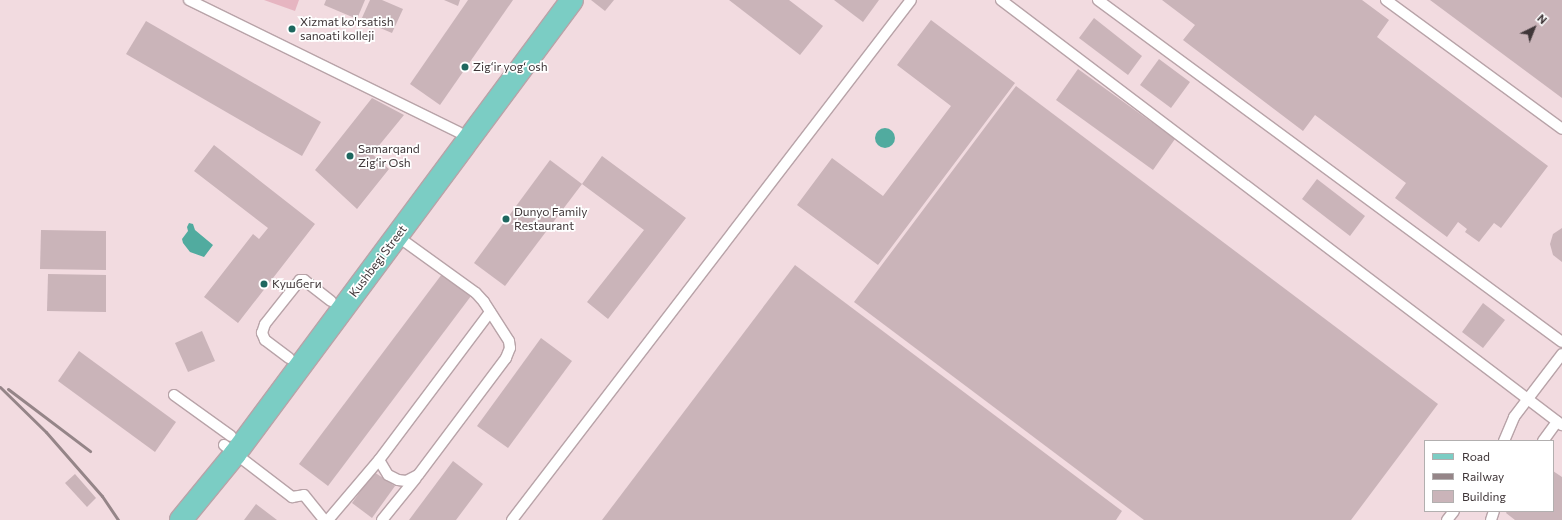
<!DOCTYPE html>
<meta charset="utf-8">
<style>
body{margin:0}
#map{position:relative;width:1562px;height:520px;overflow:hidden;background:#f2dbe0;font-family:Commissioner,sans-serif}
div>[style]{position:absolute}
.green>*{inset:0;background:#e6b5c1}
.water>*{inset:0;background:#51ab9f}
.round{border-radius:50%}
.building>*{inset:0;background:#cab4b9}
.roads{filter:drop-shadow(1px 0 #b8a3a8) drop-shadow(-1px 0 #b8a3a8) drop-shadow(0 1px #b8a3a8) drop-shadow(0 -1px #b8a3a8)}
.lane>*{height:10px;margin:-5px;padding:0 5px;transform-origin:5px;border-radius:5px;background:#fff}
.primary>*{height:22px;margin:-11px;padding:0 11px;transform-origin:11px;border-radius:11px;background:#7bcdc4}
.rail>*{height:3px;margin:-1.5px;padding:0 1.5px;transform-origin:1.5px;border-radius:1.5px;background:#958588}
.dots>*{width:11px;height:11px;translate:-50% -50%;box-sizing:border-box;border:2px solid #fff;border-radius:50%}
span{translate:-50% -50%;white-space:nowrap;text-align:center;line-height:1.15;-webkit-text-stroke:3.5px #fff;paint-order:stroke}
.poi-label{font-size:12px;color:#3f3638}
.left{translate:0 -50%;text-align:left}
.street-label{font-size:12px;color:#3f3638}
.legend{position:absolute;left:1424px;top:440px;width:130px;height:72px;box-sizing:border-box;background:#fff;border:1px solid #b2afaf;margin:0;padding:5px 7px;list-style:none;font-size:12px;color:#3f3638}
.legend li{display:flex;align-items:center;gap:8px;height:20px}
.legend b{width:20px;border:1px solid #b2afaf}
.north{position:absolute;left:1514px;top:8px;width:40px;height:40px;-webkit-text-stroke:3px #fff;paint-order:stroke;rotate:43deg;font-size:11px;font-weight:700;line-height:16px;text-align:center;color:#3f3638}
.north::after{content:'';display:block;margin:auto;width:14px;height:18px;background:#3f3638;clip-path:polygon(50% 0,100% 100%,50% 72%,0 100%)}
</style>
<div id="map">
<div class="green">
<div style="clip-path:polygon(264px 0,299px 0,295px 11px)"></div>
</div>
<div class="water">
<div class="round" style="left:875px;top:128px;width:20px;height:20px"></div>
<div style="clip-path:polygon(189px 223px,193px 224px,195px 230px,213px 245px,204px 257px,190px 252px,183px 243px,182px 239px,188px 231px,187px 227px)"></div>
</div>
<div class="building">
<div style="clip-path:polygon(326px 0,365px 0,357px 19px,324px 5px)"></div>
<div style="clip-path:polygon(370px 0,382px 0,403px 9px,392px 33px,361px 20px)"></div>
<div style="clip-path:polygon(444px 0,460px 0,458px 6px)"></div>
<div style="clip-path:polygon(468px 0,513px 0,440px 105px,410px 84px)"></div>
<div style="clip-path:polygon(591px 0,614px 0,605px 11px)"></div>
<div style="clip-path:polygon(729px 0,789px 0,823px 26px,800px 55px)"></div>
<div style="clip-path:polygon(834px 0,879px 0,863px 22px)"></div>
<div style="clip-path:polygon(1162px 0,1362px 0,1389px 20px,1377px 37px,1548px 166px,1501px 228px,1494px 223px,1479px 242px,1465px 232px,1467px 229px,1458px 222px,1447px 237px,1395px 198px,1406px 183px,1315px 115px,1303px 131px,1183px 40px,1195px 25px)"></div>
<div style="clip-path:polygon(1430px 0,1562px 0,1562px 98px)"></div>
<div style="clip-path:polygon(1094px 18px,1142px 56px,1128px 75px,1079px 38px)"></div>
<div style="clip-path:polygon(931px 20px,1015px 83px,878px 265px,797px 205px,832px 158px,883px 196px,951px 106px,897px 65px)"></div>
<div style="clip-path:polygon(146px 21px,321px 122px,302px 156px,126px 54px)"></div>
<div style="clip-path:polygon(1159px 59px,1190px 82px,1171px 108px,1140px 85px)"></div>
<div style="clip-path:polygon(1078px 69px,1175px 139px,1153px 170px,1056px 100px)"></div>
<div style="clip-path:polygon(1016px 86px,1438px 404px,1351px 520px,1144px 520px,854px 302px)"></div>
<div style="clip-path:polygon(372px 98px,404px 115px,372px 154px,389px 169px,357px 209px,315px 170px)"></div>
<div style="clip-path:polygon(214px 145px,315px 224px,238px 323px,204px 297px,253px 234px,259px 239px,268px 228px,194px 171px)"></div>
<div style="clip-path:polygon(602px 156px,686px 218px,608px 319px,587px 302px,644px 230px,582px 184px)"></div>
<div style="clip-path:polygon(550px 160px,582px 184px,505px 286px,474px 263px)"></div>
<div style="clip-path:polygon(1317px 179px,1365px 216px,1350px 236px,1302px 199px)"></div>
<div style="clip-path:polygon(1562px 228px,1562px 262px,1553px 255px,1550px 244px,1553px 234px)"></div>
<div style="clip-path:polygon(41px 230px,106px 231px,106px 270px,40px 269px)"></div>
<div style="clip-path:polygon(795px 265px,1122px 511px,1116px 520px,602px 520px)"></div>
<div style="clip-path:polygon(48px 274px,106px 275px,106px 312px,47px 311px)"></div>
<div style="clip-path:polygon(442px 274px,471px 296px,328px 486px,299px 464px)"></div>
<div style="clip-path:polygon(1483px 303px,1505px 320px,1483px 348px,1462px 332px)"></div>
<div style="clip-path:polygon(202px 331px,215px 361px,188px 372px,175px 343px)"></div>
<div style="clip-path:polygon(541px 338px,572px 361px,508px 448px,477px 426px)"></div>
<div style="clip-path:polygon(79px 351px,176px 422px,155px 452px,58px 381px)"></div>
<div style="clip-path:polygon(453px 461px,483px 484px,456px 520px,409px 520px)"></div>
<div style="clip-path:polygon(1553px 471px,1562px 477px,1562px 520px,1515px 520px,1506px 513px,1507px 511px,1553px 511px)"></div>
<div style="clip-path:polygon(374px 472px,395px 486px,372px 518px,352px 503px)"></div>
<div style="clip-path:polygon(75px 474px,96px 498px,87px 507px,65px 483px)"></div>
<div style="clip-path:polygon(256px 504px,277px 520px,244px 520px)"></div>
</div>
<div class="roads">
<div class="lane">
<div style="left:189px;top:0;width:300px;rotate:26.1deg"></div>
<div style="left:1001px;top:0;width:704px;rotate:37.15deg"></div>
<div style="left:1098px;top:0;width:576px;rotate:36.39deg"></div>
<div style="left:1386px;top:0;width:218px;rotate:36.2deg"></div>
<div style="left:397px;top:236px;width:97px;rotate:35.8deg"></div>
<div style="left:476px;top:293px;width:12px;rotate:48deg"></div>
<div style="left:484px;top:302px;width:46px;rotate:57.3deg"></div>
<div style="left:509px;top:341px;width:7px;rotate:82deg"></div>
<div style="left:510px;top:348px;width:11px;rotate:112deg"></div>
<div style="left:506px;top:358px;width:146px;rotate:126.9deg"></div>
<div style="left:418px;top:475px;width:13px;rotate:153deg"></div>
<div style="left:406px;top:481px;width:8px;rotate:-173deg"></div>
<div style="left:398px;top:480px;width:11px;rotate:-153deg"></div>
<div style="left:388px;top:475px;width:17px;rotate:-121deg"></div>
<div style="left:379px;top:460px;width:185px;rotate:-53.1deg"></div>
<div style="left:289px;top:358px;width:30px;rotate:-143deg"></div>
<div style="left:265px;top:340px;width:8px;rotate:-113deg"></div>
<div style="left:262px;top:333px;width:9px;rotate:-72deg"></div>
<div style="left:265px;top:324px;width:56px;rotate:-51.5deg"></div>
<div style="left:300px;top:280px;width:4px"></div>
<div style="left:304px;top:280px;width:34px;rotate:38deg"></div>
<div style="left:174px;top:395px;width:70px;rotate:35.7deg"></div>
<div style="left:1504px;top:441px;width:26px;rotate:-67deg"></div>
<div style="left:1514px;top:417px;width:79px;rotate:-52.7deg"></div>
<div style="left:1543px;top:441px;width:24px;rotate:-54deg"></div>
<div style="left:224px;top:445px;width:86px;rotate:37.4deg"></div>
<div style="left:292px;top:497px;width:12px;rotate:-9deg"></div>
<div style="left:304px;top:495px;width:32px;rotate:51deg"></div>
<div style="left:328px;top:520px;width:79px;rotate:-49.6deg"></div>
<div style="left:382px;top:520px;width:54px;rotate:-51deg"></div>
<div style="left:512px;top:520px;width:655px;rotate:-52.5deg"></div>
<div style="left:1447px;top:520px;width:11px;rotate:-52deg"></div>
<div style="left:1491px;top:520px;width:9px;rotate:-72deg"></div>
</div>
<div class="primary">
<div style="left:181px;top:520px;width:85px;rotate:-50.7deg"></div>
<div style="left:235px;top:454px;width:565px;rotate:-53.41deg"></div>
</div>
</div>
<div class="rail">
<div style="left:0;top:387px;width:64px;rotate:44.4deg"></div>
<div style="left:46px;top:432px;width:85px;rotate:48.8deg"></div>
<div style="left:102px;top:496px;width:29px;rotate:56deg"></div>
<div style="left:8px;top:389px;width:103px;rotate:37.1deg"></div>
</div>
<div class="dots">
<div style="left:292px;top:29px;background:#1e675f"></div>
<div style="left:465px;top:67px;background:#1e675f"></div>
<div style="left:350px;top:156px;background:#1e675f"></div>
<div style="left:506px;top:219px;background:#1e675f"></div>
<div style="left:264px;top:284px;background:#1e675f"></div>
</div>
<div class="poi-label">
<span class="left" style="left:300px;top:29px">Xizmat ko'rsatish<br>sanoati kolleji</span>
<span class="left" style="left:473px;top:67px">Zigʻir yogʻ osh</span>
<span class="left" style="left:358px;top:156px">Samarqand<br>Zigʻir Osh</span>
<span class="left" style="left:514px;top:219px">Dunyo Family<br>Restaurant</span>
<span class="left" style="left:272px;top:284px">Кушбеги</span>
</div>
<div class="street-label">
<span style="left:378px;top:261px;rotate:-53deg">Kushbegi Street</span>
</div>
<ul class="legend">
<li><b style="height:5px;background:#7bcdc4"></b>Road</li>
<li><b style="height:5px;background:#958588"></b>Railway</li>
<li><b style="height:11px;background:#cab4b9"></b>Building</li>
</ul>
<div class="north">N</div>
</div>
